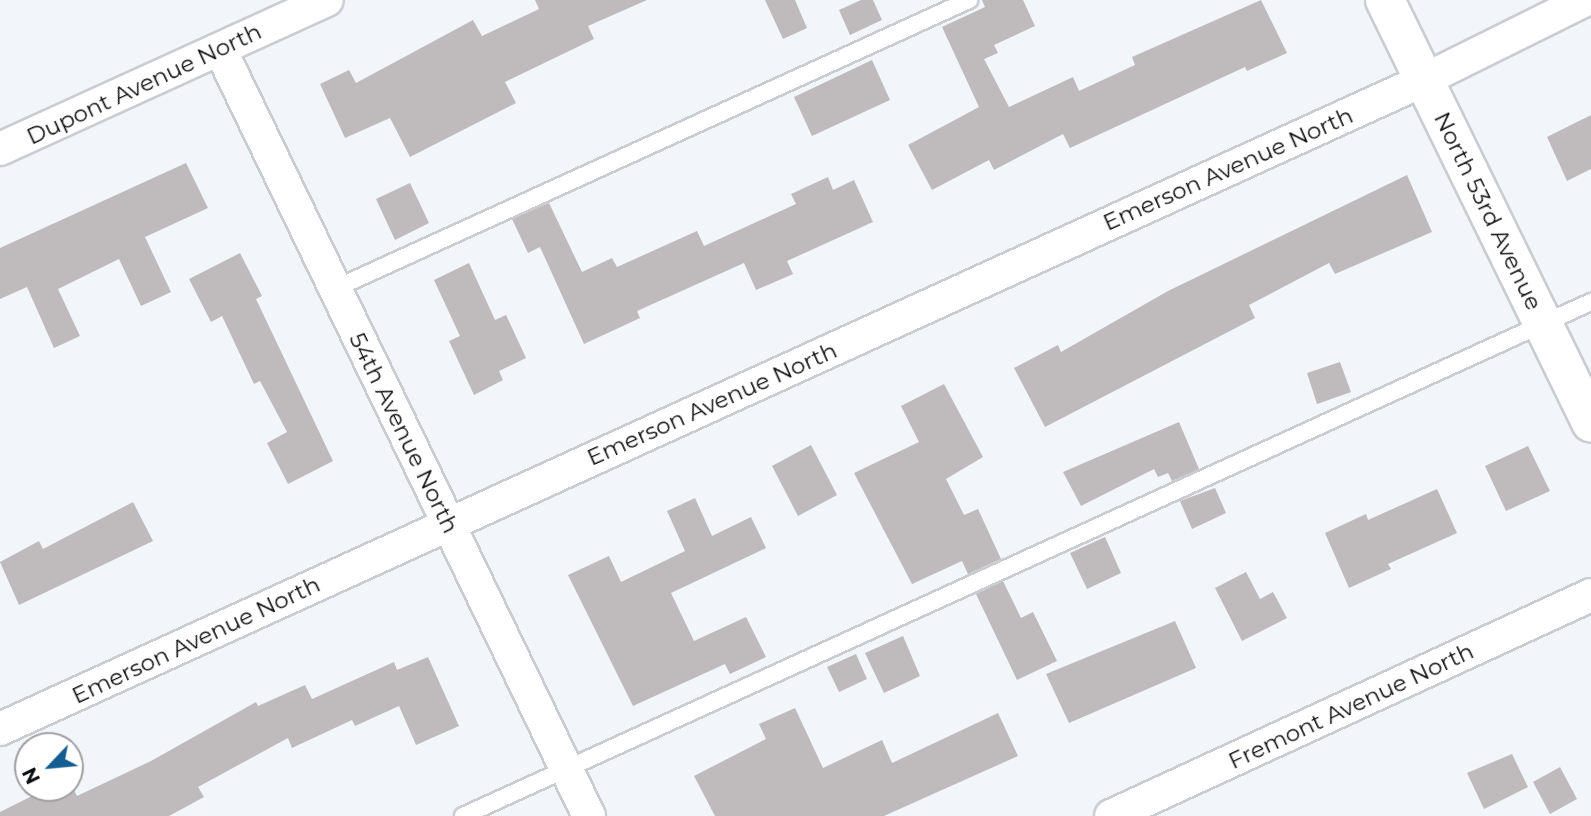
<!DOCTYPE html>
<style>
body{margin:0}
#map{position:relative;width:1591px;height:816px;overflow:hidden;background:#f2f6fa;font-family:Montserrat,sans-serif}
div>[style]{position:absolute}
.building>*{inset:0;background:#bfbabc}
.roads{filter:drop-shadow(2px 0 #c9cdd1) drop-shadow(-2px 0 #c9cdd1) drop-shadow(0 2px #c9cdd1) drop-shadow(0 -2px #c9cdd1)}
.service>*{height:16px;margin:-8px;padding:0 8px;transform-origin:8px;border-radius:8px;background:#fff}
.minor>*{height:32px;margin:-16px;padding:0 16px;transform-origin:16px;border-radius:16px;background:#fff}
.tertiary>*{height:38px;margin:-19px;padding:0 19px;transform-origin:19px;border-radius:19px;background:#fff}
span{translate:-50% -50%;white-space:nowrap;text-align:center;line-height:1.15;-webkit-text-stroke:5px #fff;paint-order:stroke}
.street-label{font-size:23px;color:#0e0f11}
.north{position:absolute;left:14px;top:732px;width:70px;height:70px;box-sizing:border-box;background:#fff;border:2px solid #9f9fa0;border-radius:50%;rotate:244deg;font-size:19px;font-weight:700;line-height:28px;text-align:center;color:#0e0f11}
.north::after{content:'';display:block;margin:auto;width:24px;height:32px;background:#135d91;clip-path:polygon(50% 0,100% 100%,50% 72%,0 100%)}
</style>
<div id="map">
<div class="building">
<div style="clip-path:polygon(535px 0,647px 0,588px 26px,594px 39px,505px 82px,516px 103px,410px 157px,390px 118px,345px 138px,320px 84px,349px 70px,356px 83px,473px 20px,482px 36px,539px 9px)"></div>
<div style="clip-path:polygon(765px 0,795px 0,807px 28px,783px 39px)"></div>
<div style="clip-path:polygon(861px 0,873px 0,882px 20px,850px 35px,839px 10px)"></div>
<div style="clip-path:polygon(982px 0,1023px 0,1035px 26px,994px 45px,998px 53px,984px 59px,1009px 107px,1073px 77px,1079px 91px,1135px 65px,1132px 57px,1261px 0,1287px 53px,1247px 71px,1245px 67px,1070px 148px,1063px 134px,994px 170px,989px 160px,932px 190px,908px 145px,979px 107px,942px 27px,985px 7px)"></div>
<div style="clip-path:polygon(872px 60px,890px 100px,812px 136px,794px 97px)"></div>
<div style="clip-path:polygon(1591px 115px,1591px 169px,1567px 181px,1547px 137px)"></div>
<div style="clip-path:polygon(186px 163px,208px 208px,145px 237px,171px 292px,141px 306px,119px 259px,58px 289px,80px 336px,54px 348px,27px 287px,0 299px,0 248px)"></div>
<div style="clip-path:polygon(1407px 175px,1432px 232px,1335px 274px,1329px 263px,1249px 305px,1255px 318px,1045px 427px,1014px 368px,1058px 345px,1061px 352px,1168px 291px)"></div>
<div style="clip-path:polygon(828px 177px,833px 190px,854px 180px,873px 222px,787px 261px,793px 274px,756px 290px,744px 263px,637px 311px,640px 318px,584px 344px,540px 247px,528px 253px,512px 219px,549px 203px,582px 272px,612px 258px,617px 267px,697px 231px,704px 246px,796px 204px,791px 194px)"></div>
<div style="clip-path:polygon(410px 183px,429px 223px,395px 240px,376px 199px)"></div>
<div style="clip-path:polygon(240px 253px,262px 296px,256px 299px,333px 461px,288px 484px,267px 443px,287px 432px,260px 381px,254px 384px,222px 316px,211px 322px,189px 279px)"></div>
<div style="clip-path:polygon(469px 263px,495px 320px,506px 315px,526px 358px,499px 371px,503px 380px,474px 395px,449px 341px,460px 336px,434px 280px)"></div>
<div style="clip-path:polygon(1340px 362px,1351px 392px,1317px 404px,1307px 373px)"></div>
<div style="clip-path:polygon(944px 384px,983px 457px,946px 479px,964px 515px,978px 509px,1001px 559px,968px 574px,962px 561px,912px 584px,854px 473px,919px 442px,901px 406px)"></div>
<div style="clip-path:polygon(1179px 422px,1199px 469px,1172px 481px,1168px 473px,1158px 477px,1154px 469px,1081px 506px,1063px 472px)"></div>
<div style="clip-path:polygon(811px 445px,837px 495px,798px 516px,772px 466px)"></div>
<div style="clip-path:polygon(1528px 446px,1550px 491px,1506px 511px,1485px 466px)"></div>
<div style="clip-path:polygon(1215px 488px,1226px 513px,1192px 529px,1180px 501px)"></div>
<div style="clip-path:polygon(1437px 489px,1457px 533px,1388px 564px,1391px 569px,1349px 588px,1325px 533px,1366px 514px,1368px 520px)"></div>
<div style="clip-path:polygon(695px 498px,712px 536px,751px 517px,766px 548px,671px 593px,694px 641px,746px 617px,766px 657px,730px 674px,725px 664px,633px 706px,568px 575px,609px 556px,621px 582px,685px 551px,667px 511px)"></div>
<div style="clip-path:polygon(133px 502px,153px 541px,19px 605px,0 562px,39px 541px,43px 549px)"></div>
<div style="clip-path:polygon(1105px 537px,1121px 573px,1087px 589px,1070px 553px)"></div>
<div style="clip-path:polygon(1246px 572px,1260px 599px,1273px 592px,1287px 618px,1242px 641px,1215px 588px)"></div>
<div style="clip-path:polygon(1003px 581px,1021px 618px,1033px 612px,1057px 661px,1017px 680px,976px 594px)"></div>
<div style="clip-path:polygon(1175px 621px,1196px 668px,1069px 723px,1046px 674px)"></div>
<div style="clip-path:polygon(903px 636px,920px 676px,884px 693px,865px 653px)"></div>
<div style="clip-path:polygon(856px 654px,867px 679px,839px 692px,827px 667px)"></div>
<div style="clip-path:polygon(428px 657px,459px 726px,416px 745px,399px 706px,355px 726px,352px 720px,292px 748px,288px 738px,198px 787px,204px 797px,169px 816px,0 816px,0 812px,48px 788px,73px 788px,77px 796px,151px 761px,256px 702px,258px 706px,305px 685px,312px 699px,394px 662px,397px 670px)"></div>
<div style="clip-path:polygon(795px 708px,823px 768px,882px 740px,892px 763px,998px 713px,1018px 756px,884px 816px,715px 816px,694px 776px,766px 739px,759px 724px)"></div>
<div style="clip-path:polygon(1512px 754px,1528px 787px,1484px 809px,1467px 773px)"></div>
<div style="clip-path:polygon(1560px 767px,1577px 799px,1550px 814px,1533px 782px)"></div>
</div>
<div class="roads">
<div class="service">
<div style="left:334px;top:289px;width:698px;rotate:-24.47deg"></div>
<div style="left:463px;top:816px;width:1240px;rotate:-24.5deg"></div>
</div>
<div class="minor">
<div style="left:220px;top:49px;width:851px;rotate:64.31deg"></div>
<div style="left:0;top:149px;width:359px;rotate:-24.5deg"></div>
<div style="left:0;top:729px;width:1565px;rotate:-24.5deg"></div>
<div style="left:1424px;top:80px;width:180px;rotate:-26.4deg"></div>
<div style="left:1111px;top:816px;width:528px;rotate:-24.72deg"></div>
</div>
<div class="tertiary">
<div style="left:1385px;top:0;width:470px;rotate:64deg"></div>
</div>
</div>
<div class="street-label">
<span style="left:144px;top:84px;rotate:-25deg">Dupont Avenue North</span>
<span style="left:1228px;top:169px;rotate:-24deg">Emerson Avenue North</span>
<span style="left:1488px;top:211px;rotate:64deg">North 53rd Avenue</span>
<span style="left:712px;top:404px;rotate:-24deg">Emerson Avenue North</span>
<span style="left:404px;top:433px;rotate:64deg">54th Avenue North</span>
<span style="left:196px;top:640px;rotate:-25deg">Emerson Avenue North</span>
<span style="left:1351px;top:706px;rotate:-25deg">Fremont Avenue North</span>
</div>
<div class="north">N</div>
</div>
